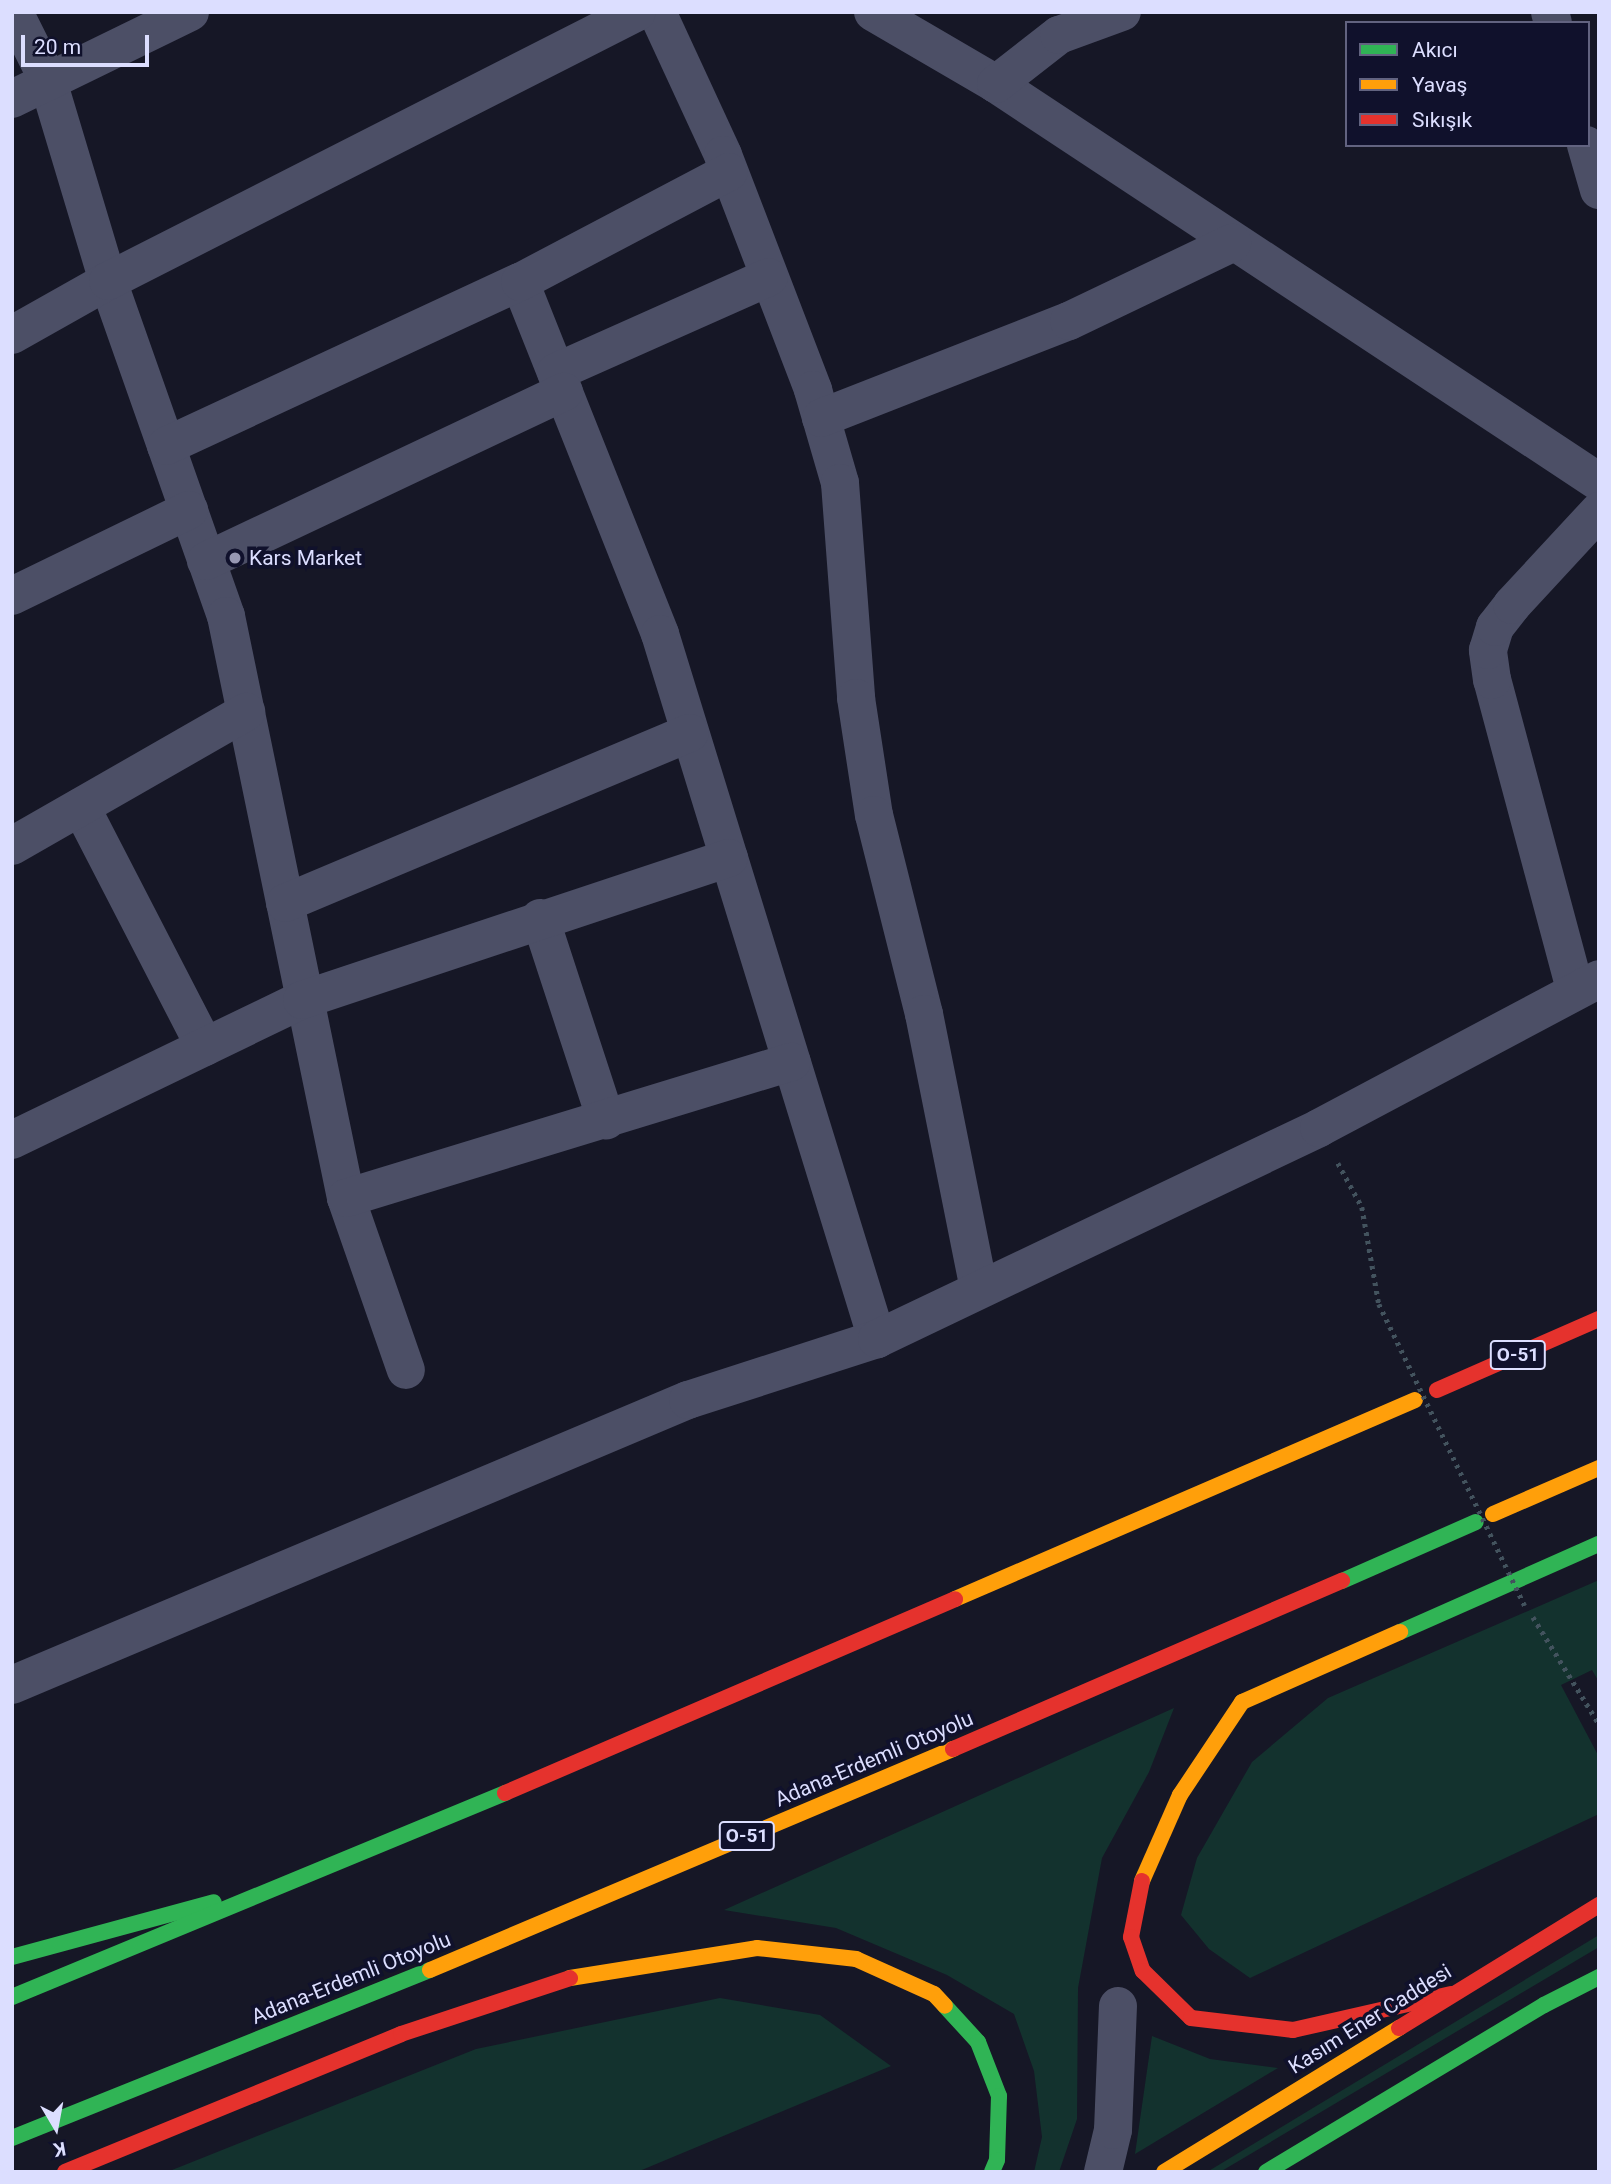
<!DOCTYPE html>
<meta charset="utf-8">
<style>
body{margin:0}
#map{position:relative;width:1611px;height:2184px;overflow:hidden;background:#161726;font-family:Roboto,sans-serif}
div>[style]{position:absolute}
.green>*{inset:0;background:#13322e}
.path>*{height:4.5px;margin-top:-2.25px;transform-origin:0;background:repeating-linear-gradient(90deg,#43535e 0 3.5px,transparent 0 8.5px)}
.street>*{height:38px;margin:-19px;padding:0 19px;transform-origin:19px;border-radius:19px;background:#4c4f66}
.fast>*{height:16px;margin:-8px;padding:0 8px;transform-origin:8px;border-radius:8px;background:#30b455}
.slow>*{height:16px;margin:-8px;padding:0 8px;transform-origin:8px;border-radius:8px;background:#ff9f0a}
.jam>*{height:16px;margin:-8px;padding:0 8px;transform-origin:8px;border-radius:8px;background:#e5322d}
.path-bridge>*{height:4.5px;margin-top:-2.25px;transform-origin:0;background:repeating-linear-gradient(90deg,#43535e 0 3.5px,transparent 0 8.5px)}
.dots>*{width:19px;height:19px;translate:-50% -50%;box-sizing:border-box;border:4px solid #10112c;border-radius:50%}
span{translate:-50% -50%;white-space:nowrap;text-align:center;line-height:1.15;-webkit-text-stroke:7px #10112c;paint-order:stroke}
.shield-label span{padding:2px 5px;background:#10112c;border:2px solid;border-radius:5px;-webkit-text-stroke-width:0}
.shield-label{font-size:19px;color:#dcdeff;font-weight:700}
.poi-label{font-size:21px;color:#dcdeff}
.left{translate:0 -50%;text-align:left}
.street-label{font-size:21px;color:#dcdeff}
.frame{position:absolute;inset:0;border:14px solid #dcdeff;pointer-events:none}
.legend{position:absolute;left:1345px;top:21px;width:245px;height:126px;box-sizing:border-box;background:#10112c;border:2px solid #626380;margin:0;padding:9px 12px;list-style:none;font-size:21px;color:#dcdeff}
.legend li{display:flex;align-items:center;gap:14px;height:35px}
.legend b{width:35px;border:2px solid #626380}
.north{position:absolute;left:21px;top:2093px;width:70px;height:70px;-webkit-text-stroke:5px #10112c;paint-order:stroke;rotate:170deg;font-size:19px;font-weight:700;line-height:28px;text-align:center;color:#dcdeff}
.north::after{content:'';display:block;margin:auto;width:24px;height:32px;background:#dcdeff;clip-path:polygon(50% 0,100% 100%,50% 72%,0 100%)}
.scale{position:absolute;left:21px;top:35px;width:128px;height:32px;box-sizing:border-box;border:4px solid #dcdeff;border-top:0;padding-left:9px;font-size:21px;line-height:24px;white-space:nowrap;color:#dcdeff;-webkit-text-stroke:5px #10112c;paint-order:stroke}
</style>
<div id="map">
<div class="green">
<div style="clip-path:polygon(1599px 1580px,1599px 1682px,1592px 1670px,1561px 1685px,1599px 1757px,1599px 1814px,1250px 1978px,1209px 1949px,1181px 1915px,1197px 1858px,1252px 1762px,1328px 1698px)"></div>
<div style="clip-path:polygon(1174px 1708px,1149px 1772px,1102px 1858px,1078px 1988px,1077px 2119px,1059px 2172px,1034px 2172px,1042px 2137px,1034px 2071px,1014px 2014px,947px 1975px,836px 1928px,724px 1910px)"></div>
<div style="clip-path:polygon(1599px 1935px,1599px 1947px,1220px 2172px,1207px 2172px)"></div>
<div style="clip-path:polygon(720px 1998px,820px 2015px,891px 2066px,637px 2172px,167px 2172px,476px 2049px)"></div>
<div style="clip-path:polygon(1152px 2036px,1210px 2059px,1278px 2068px,1135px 2154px)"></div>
</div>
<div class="path">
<div style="left:1338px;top:1163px;width:50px;rotate:61.4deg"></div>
<div style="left:1362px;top:1207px;width:98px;rotate:80.1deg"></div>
<div style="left:1533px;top:1617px;width:126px;rotate:58.3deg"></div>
</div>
<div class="street">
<div style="left:14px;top:12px;width:74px;rotate:63.4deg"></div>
<div style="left:47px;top:78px;width:212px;rotate:73.3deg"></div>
<div style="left:108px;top:281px;width:355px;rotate:70.6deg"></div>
<div style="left:226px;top:616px;width:594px;rotate:78.35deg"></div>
<div style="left:346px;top:1198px;width:182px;rotate:70.8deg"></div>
<div style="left:657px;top:12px;width:157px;rotate:65.2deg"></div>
<div style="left:723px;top:155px;width:252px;rotate:69deg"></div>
<div style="left:813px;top:390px;width:97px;rotate:73.8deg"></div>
<div style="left:840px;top:483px;width:216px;rotate:85.7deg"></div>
<div style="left:856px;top:698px;width:118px;rotate:81.3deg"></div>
<div style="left:874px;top:815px;width:205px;rotate:75.9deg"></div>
<div style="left:924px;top:1014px;width:281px;rotate:78.7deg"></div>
<div style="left:873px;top:12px;width:143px;rotate:30.3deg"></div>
<div style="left:996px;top:84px;width:723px;rotate:33.43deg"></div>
<div style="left:1550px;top:12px;width:11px;rotate:75deg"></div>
<div style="left:996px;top:84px;width:80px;rotate:-37.9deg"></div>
<div style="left:1059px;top:35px;width:67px;rotate:-20.1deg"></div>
<div style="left:12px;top:99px;width:198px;rotate:-26deg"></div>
<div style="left:1586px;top:145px;width:47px;rotate:73.9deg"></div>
<div style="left:520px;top:282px;width:379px;rotate:68.3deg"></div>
<div style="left:660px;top:634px;width:738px;rotate:72.89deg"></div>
<div style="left:12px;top:335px;width:110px;rotate:-29.4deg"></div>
<div style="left:108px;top:281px;width:593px;rotate:-26.95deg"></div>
<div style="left:556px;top:372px;width:233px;rotate:-24deg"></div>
<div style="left:821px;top:418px;width:266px;rotate:-21.4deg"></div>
<div style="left:1069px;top:321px;width:181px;rotate:-25.6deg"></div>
<div style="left:166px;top:446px;width:390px;rotate:-24.9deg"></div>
<div style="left:520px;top:282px;width:236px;rotate:-27.8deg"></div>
<div style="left:206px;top:561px;width:396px;rotate:-25.3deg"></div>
<div style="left:12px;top:596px;width:197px;rotate:-25.9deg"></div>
<div style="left:81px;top:807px;width:270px;rotate:62.7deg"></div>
<div style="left:12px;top:846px;width:270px;rotate:-29.8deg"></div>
<div style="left:285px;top:903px;width:439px;rotate:-22.8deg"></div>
<div style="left:540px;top:918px;width:213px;rotate:71.9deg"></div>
<div style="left:1575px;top:989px;width:320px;rotate:-105deg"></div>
<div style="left:1492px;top:680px;width:30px;rotate:-98deg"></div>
<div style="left:1488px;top:650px;width:24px;rotate:-73deg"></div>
<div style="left:1495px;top:627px;width:28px;rotate:-52deg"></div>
<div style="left:1512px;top:605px;width:128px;rotate:-47.2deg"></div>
<div style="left:12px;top:1140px;width:322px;rotate:-25.8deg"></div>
<div style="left:302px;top:1000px;width:450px;rotate:-18.4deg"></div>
<div style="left:346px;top:1198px;width:466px;rotate:-17deg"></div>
<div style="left:12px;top:1685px;width:734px;rotate:-22.86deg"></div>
<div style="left:688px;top:1400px;width:199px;rotate:-17.9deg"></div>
<div style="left:877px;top:1339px;width:490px;rotate:-25.5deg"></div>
<div style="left:1319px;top:1128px;width:317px;rotate:-28deg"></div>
<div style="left:1103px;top:2172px;width:43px;rotate:-76.6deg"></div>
<div style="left:1113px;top:2130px;width:124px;rotate:-87.7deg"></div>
</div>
<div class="fast">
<div style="left:1342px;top:1581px;width:146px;rotate:-23.8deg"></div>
<div style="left:1400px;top:1632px;width:218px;rotate:-23.9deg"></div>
<div style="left:12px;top:1957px;width:209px;rotate:-15.2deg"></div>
<div style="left:12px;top:1997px;width:534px;rotate:-22.48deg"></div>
<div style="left:945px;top:2006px;width:49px;rotate:47.5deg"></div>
<div style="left:978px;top:2042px;width:58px;rotate:68.7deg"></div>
<div style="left:999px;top:2096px;width:64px;rotate:91.8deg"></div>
<div style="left:997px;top:2160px;width:13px;rotate:113deg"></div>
<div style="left:12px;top:2138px;width:450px;rotate:-21.9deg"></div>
<div style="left:1266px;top:2172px;width:324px;rotate:-31deg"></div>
<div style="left:1544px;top:2005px;width:62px;rotate:-27deg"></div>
</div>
<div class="slow">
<div style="left:1493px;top:1514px;width:116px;rotate:-23.5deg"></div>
<div style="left:955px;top:1599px;width:501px;rotate:-23.39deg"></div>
<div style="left:1142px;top:1881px;width:94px;rotate:-66.2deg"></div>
<div style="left:1180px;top:1795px;width:112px;rotate:-56.3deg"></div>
<div style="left:1242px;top:1702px;width:173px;rotate:-23.9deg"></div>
<div style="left:430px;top:1970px;width:568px;rotate:-22.91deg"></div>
<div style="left:570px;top:1978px;width:189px;rotate:-9.1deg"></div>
<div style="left:757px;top:1948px;width:100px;rotate:6.3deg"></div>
<div style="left:856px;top:1959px;width:85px;rotate:24.2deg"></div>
<div style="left:934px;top:1994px;width:16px;rotate:47deg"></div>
<div style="left:1164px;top:2172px;width:276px;rotate:-31.5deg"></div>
</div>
<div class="jam">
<div style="left:1437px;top:1390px;width:177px;rotate:-23.7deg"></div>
<div style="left:953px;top:1749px;width:424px;rotate:-23.4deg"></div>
<div style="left:505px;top:1793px;width:490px;rotate:-23.3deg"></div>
<div style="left:1142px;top:1881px;width:57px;rotate:101.1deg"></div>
<div style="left:1131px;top:1937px;width:36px;rotate:71deg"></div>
<div style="left:1143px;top:1971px;width:67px;rotate:44.4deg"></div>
<div style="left:1191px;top:2018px;width:103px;rotate:6.7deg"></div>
<div style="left:1293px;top:2030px;width:162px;rotate:-12.8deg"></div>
<div style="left:1399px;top:2028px;width:235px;rotate:-31.6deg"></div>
<div style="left:65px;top:2172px;width:363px;rotate:-22.3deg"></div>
<div style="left:401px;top:2034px;width:178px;rotate:-18.3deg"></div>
</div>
<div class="path-bridge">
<div style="left:1379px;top:1304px;width:335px;rotate:64.2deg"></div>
</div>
<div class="dots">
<div style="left:235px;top:558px;background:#9798b3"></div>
</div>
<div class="shield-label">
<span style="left:1518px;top:1355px">O-51</span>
<span style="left:747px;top:1836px">O-51</span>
</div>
<div class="poi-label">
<span class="left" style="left:249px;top:558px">Kars Market</span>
</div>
<div class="street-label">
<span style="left:874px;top:1759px;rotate:-23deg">Adana-Erdemli Otoyolu</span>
<span style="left:351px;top:1978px;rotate:-22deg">Adana-Erdemli Otoyolu</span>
<span style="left:1370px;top:2019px;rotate:-32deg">Kasım Ener Caddesi</span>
</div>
<div class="frame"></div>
<ul class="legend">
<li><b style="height:9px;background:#30b455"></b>Akıcı</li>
<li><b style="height:9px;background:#ff9f0a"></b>Yavaş</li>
<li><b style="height:9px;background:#e5322d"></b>Sıkışık</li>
</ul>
<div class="north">K</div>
<div class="scale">20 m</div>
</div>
